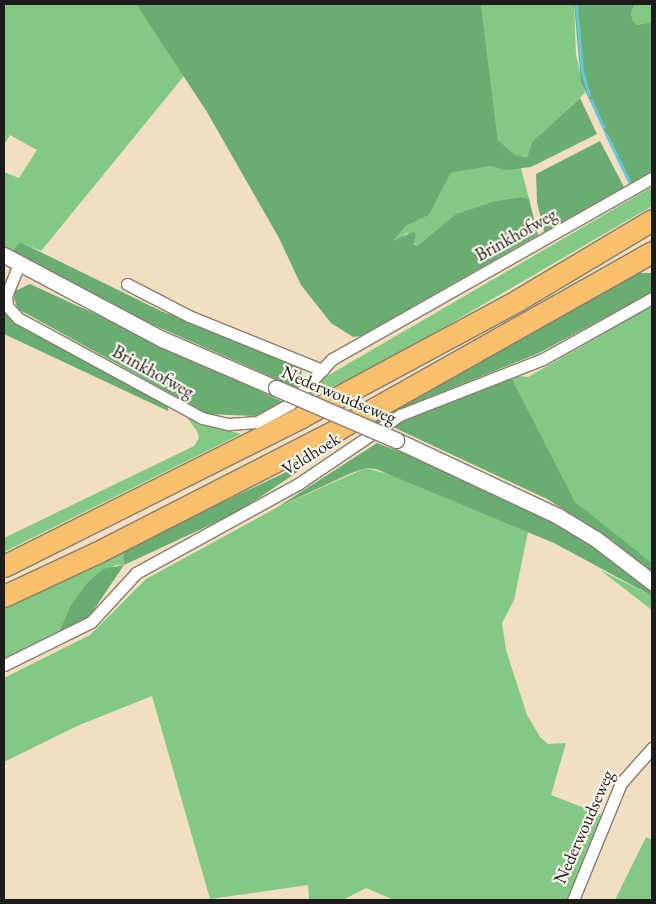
<!DOCTYPE html>
<style>
body{margin:0}
#map{position:relative;width:656px;height:904px;overflow:hidden;background:#f2dec0;font-family:"EB Garamond",serif}
div>[style]{position:absolute}
.green>*{inset:0;background:#82c984}
.forest>*{inset:0;background:#69ad72}
.stream>*{height:3px;margin:-1.5px;padding:0 1.5px;transform-origin:1.5px;border-radius:1.5px;background:#64c6e2}
.roads{filter:drop-shadow(1px 0 #877d6e) drop-shadow(-1px 0 #877d6e) drop-shadow(0 1px #877d6e) drop-shadow(0 -1px #877d6e)}
.minor>*{height:11px;margin:-5.5px;padding:0 5.5px;transform-origin:5.5px;border-radius:5.5px;background:#fff}
.tertiary>*{height:15px;margin:-7.5px;padding:0 7.5px;transform-origin:7.5px;border-radius:7.5px;background:#fff}
.motorway>*{height:21px;margin:-10.5px;padding:0 10.5px;transform-origin:10.5px;border-radius:10.5px;background:#f8bf6c}
.bridges{filter:drop-shadow(1px 0 #877d6e) drop-shadow(-1px 0 #877d6e) drop-shadow(0 1px #877d6e) drop-shadow(0 -1px #877d6e)}
.tertiary-bridge>*{height:15px;margin:-7.5px;padding:0 7.5px;transform-origin:7.5px;border-radius:7.5px;background:#fff}
span{translate:-50% -50%;white-space:nowrap;text-align:center;line-height:1.15;-webkit-text-stroke:4.5px #fbf7ec;paint-order:stroke}
.street-label{font-size:18px;color:#1c1c1c}
.frame{position:absolute;inset:0;border:5px solid #1c1c1c;pointer-events:none}
</style>
<div id="map">
<div class="green">
<div style="clip-path:polygon(4px 4px,136px 4px,184px 76px,41px 251px,20px 242px,11px 253px,4px 249px,4px 172px,19px 178px,37px 150px,10px 135px,4px 145px)"></div>
<div style="clip-path:polygon(481px 4px,574px 4px,576px 55px,585px 93px,532px 142px,527px 157px,515px 155px,498px 140px)"></div>
<div style="clip-path:polygon(635px 4px,652px 4px,652px 22px,637px 25px,633px 21px,631px 13px)"></div>
<div style="clip-path:polygon(491px 166px,521px 168px,529px 199px,521px 197px,495px 201px,456px 214px,417px 246px,407px 233px,399px 241px,393px 241px,406px 226px,429px 215px,451px 173px)"></div>
<div style="clip-path:polygon(652px 187px,652px 206px,369px 371px,297px 402px,322px 379px)"></div>
<div style="clip-path:polygon(652px 306px,651px 403px,652px 563px,575px 503px,510px 375px,528px 377px)"></div>
<div style="clip-path:polygon(187px 418px,241px 434px,4px 552px,4px 538px,194px 446px,199px 438px,197px 431px)"></div>
<div style="clip-path:polygon(366px 468px,395px 476px,528px 532px,514px 600px,502px 623px,506px 650px,527px 715px,540px 737px,548px 744px,566px 743px,551px 795px,605px 816px,570px 900px,394px 900px,366px 888px,343px 900px,309px 900px,308px 885px,210px 899px,152px 696px,77px 726px,4px 762px,4px 678px,90px 635px,146px 579px,276px 508px)"></div>
<div style="clip-path:polygon(123px 549px,124px 565px,116px 565px,86px 584px,70px 606px,57px 637px,4px 662px,4px 606px)"></div>
<div style="clip-path:polygon(600px 570px,652px 596px,652px 610px)"></div>
<div style="clip-path:polygon(646px 837px,652px 840px,652px 900px,615px 900px)"></div>
</div>
<div class="forest">
<div style="clip-path:polygon(136px 4px,481px 4px,498px 140px,515px 155px,527px 157px,532px 142px,580px 98px,597px 134px,531px 167px,505px 170px,491px 166px,451px 173px,429px 215px,406px 226px,393px 241px,413px 232px,416px 233px,414px 244px,417px 246px,456px 214px,495px 201px,521px 197px,529px 199px,538px 235px,361px 336px,353px 337px,331px 323px,301px 285px,279px 238px,207px 112px)"></div>
<div style="clip-path:polygon(574px 4px,635px 4px,631px 13px,633px 21px,637px 25px,652px 22px,652px 171px,629px 184px,581px 82px)"></div>
<div style="clip-path:polygon(600px 141px,624px 187px,544px 232px,537px 202px,536px 174px)"></div>
<div style="clip-path:polygon(20px 242px,161px 311px,291px 361px,302px 371px,299px 389px,99px 301px,11px 253px)"></div>
<div style="clip-path:polygon(637px 273px,652px 273px,652px 295px,639px 299px,539px 353px,410px 405px,368px 432px,361px 429px)"></div>
<div style="clip-path:polygon(30px 284px,178px 352px,283px 402px,255px 416px,208px 414px,18px 309px,14px 299px,15px 291px)"></div>
<div style="clip-path:polygon(4px 314px,168px 403px,168px 411px,4px 334px)"></div>
<div style="clip-path:polygon(510px 375px,575px 502px,652px 563px,652px 573px,612px 540px,547px 499px,393px 427px,413px 413px)"></div>
<div style="clip-path:polygon(355px 433px,238px 512px,124px 565px,91px 614px,77px 627px,57px 637px,70px 606px,86px 584px,103px 569px,124px 565px,123px 549px,284px 473px)"></div>
<div style="clip-path:polygon(377px 443px,517px 497px,618px 562px,652px 591px,652px 596px,554px 543px,376px 469px,366px 468px,349px 474px,276px 508px)"></div>
</div>
<div class="stream">
<div style="left:576px;top:4px;width:67px;rotate:84.9deg"></div>
<div style="left:582px;top:71px;width:25px;rotate:74deg"></div>
<div style="left:591px;top:100px;width:30px;rotate:66deg"></div>
<div style="left:606px;top:134px;width:57px;rotate:63.9deg"></div>
</div>
<div class="roads">
<div class="minor">
<div style="left:19px;top:264px;width:35px;rotate:112deg"></div>
<div style="left:6px;top:297px;width:9px;rotate:84deg"></div>
<div style="left:7px;top:306px;width:16px;rotate:47deg"></div>
<div style="left:18px;top:318px;width:209px;rotate:28.5deg"></div>
<div style="left:202px;top:418px;width:28px;rotate:13deg"></div>
<div style="left:229px;top:424px;width:28px;rotate:-4deg"></div>
<div style="left:257px;top:422px;width:38px;rotate:-29deg"></div>
<div style="left:290px;top:404px;width:62px;rotate:-47deg"></div>
<div style="left:332px;top:359px;width:368px;rotate:-29.5deg"></div>
<div style="left:127px;top:284px;width:70px;rotate:27.3deg"></div>
<div style="left:189px;top:316px;width:144px;rotate:22.1deg"></div>
<div style="left:4px;top:665px;width:97px;rotate:-26.3deg"></div>
<div style="left:91px;top:622px;width:67px;rotate:-47.4deg"></div>
<div style="left:136px;top:573px;width:185px;rotate:-28.8deg"></div>
<div style="left:298px;top:484px;width:123px;rotate:-34.1deg"></div>
<div style="left:400px;top:415px;width:154px;rotate:-21.4deg"></div>
<div style="left:543px;top:359px;width:125px;rotate:-29.2deg"></div>
<div style="left:573px;top:900px;width:126px;rotate:-67.7deg"></div>
<div style="left:621px;top:783px;width:47px;rotate:-48.5deg"></div>
</div>
<div class="tertiary">
<div style="left:4px;top:255px;width:179px;rotate:28deg"></div>
<div style="left:162px;top:339px;width:124px;rotate:23.3deg"></div>
<div style="left:396px;top:440px;width:179px;rotate:25.1deg"></div>
<div style="left:558px;top:516px;width:44px;rotate:31.2deg"></div>
<div style="left:596px;top:539px;width:71px;rotate:37.5deg"></div>
</div>
<div class="motorway">
<div style="left:4px;top:566px;width:332px;rotate:-26.6deg"></div>
<div style="left:301px;top:417px;width:247px;rotate:-28.3deg"></div>
<div style="left:518px;top:300px;width:156px;rotate:-30.8deg"></div>
<div style="left:4px;top:596px;width:102px;rotate:-25.1deg"></div>
<div style="left:96px;top:553px;width:272px;rotate:-27.1deg"></div>
<div style="left:338px;top:429px;width:360px;rotate:-29.4deg"></div>
</div>
</div>
<div class="bridges">
<div class="tertiary-bridge">
<div style="left:276px;top:388px;width:131px;rotate:23.4deg"></div>
</div>
</div>
<div class="street-label">
<span style="left:516px;top:235px;rotate:-29deg">Brinkhofweg</span>
<span style="left:153px;top:372px;rotate:29deg">Brinkhofweg</span>
<span style="left:339px;top:395px;rotate:23deg">Nederwoudseweg</span>
<span style="left:311px;top:454px;rotate:-32deg">Veldhoek</span>
<span style="left:584px;top:827px;rotate:-66deg">Nederwoudseweg</span>
</div>
<div class="frame"></div>
</div>
